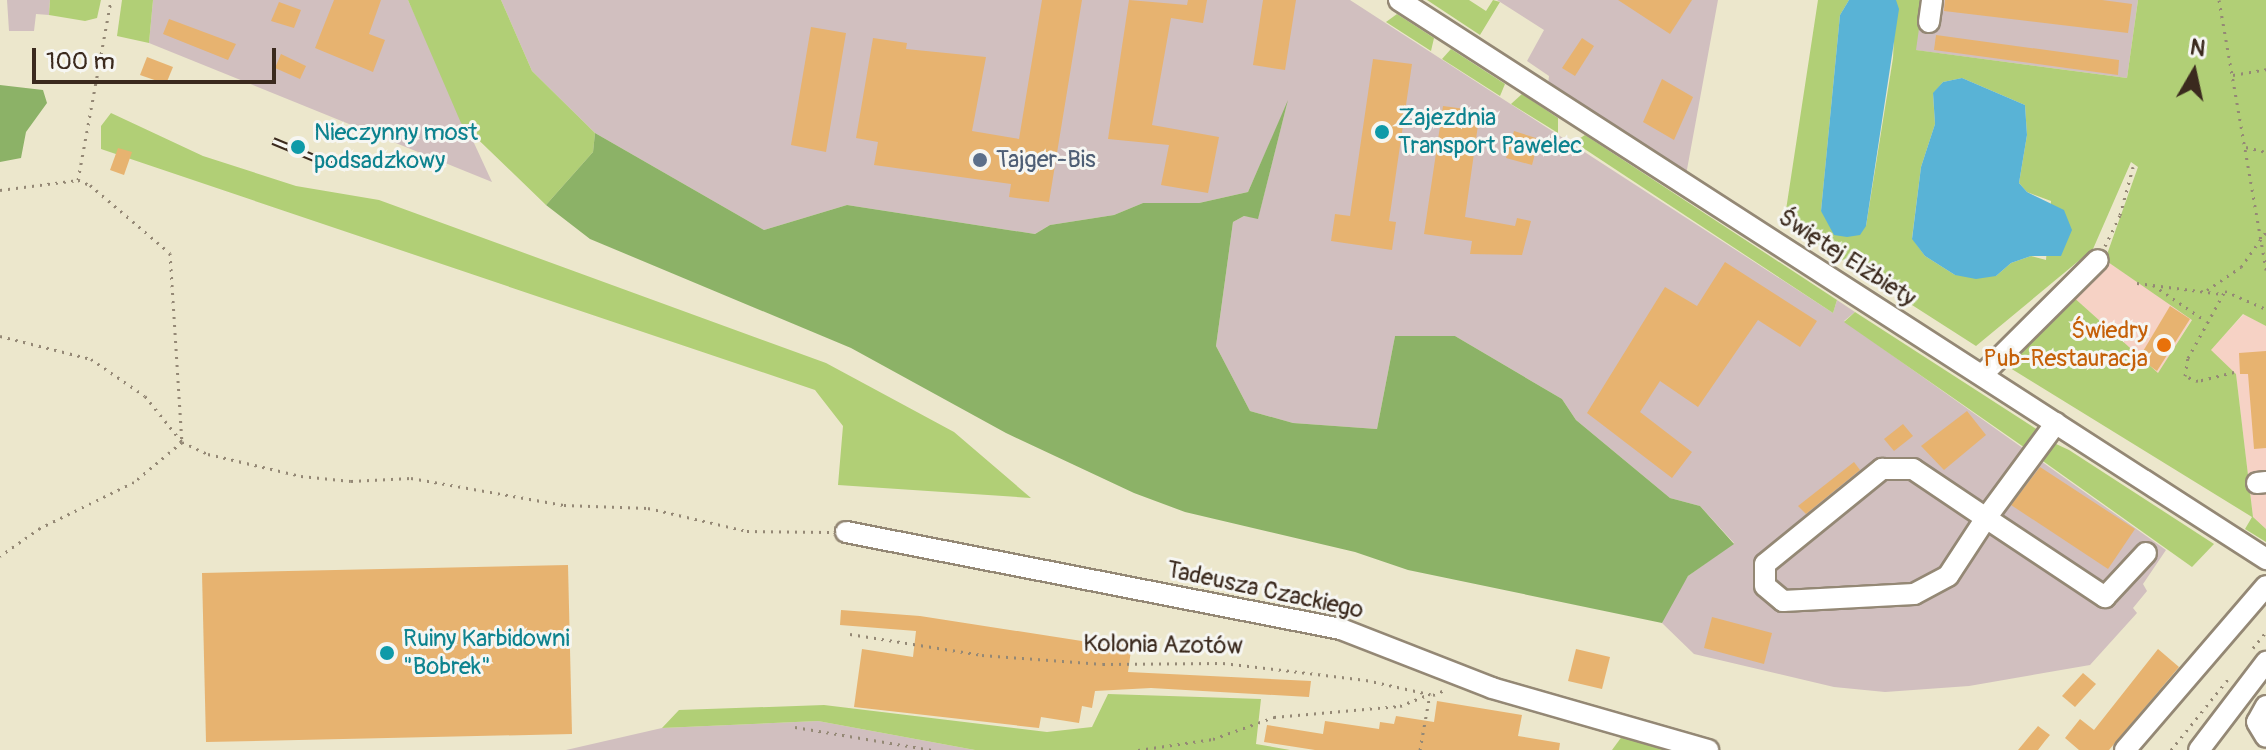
<!DOCTYPE html>
<meta charset="utf-8">
<style>
body{margin:0}
#map{position:relative;width:2266px;height:750px;overflow:hidden;background:#ece7cc;font-family:Pangolin,sans-serif}
div>[style]{position:absolute}
.built>*{inset:0;background:#f6d2c5}
.industrial>*{inset:0;background:#d1bfbf}
.green>*{inset:0;background:#b1cf76}
.forest>*{inset:0;background:#8cb267}
.water>*{inset:0;background:#59b3d6}
.building>*{inset:0;background:#e7b370}
.path>*{height:3px;margin-top:-1.5px;transform-origin:0;background:repeating-linear-gradient(90deg,#948875 0 2px,transparent 0 8px)}
.roads{filter:drop-shadow(2px 0 #948875) drop-shadow(-2px 0 #948875) drop-shadow(0 2px #948875) drop-shadow(0 -2px #948875)}
.minor>*{height:20px;margin:-10px;padding:0 10px;transform-origin:10px;border-radius:10px;background:#fff}
.rail>*{height:8px;margin-top:-4px;transform-origin:0;background:repeating-linear-gradient(90deg,#f6f6f2 0 15px,#3b2a1e 0 30px);box-sizing:border-box;border-block:2px solid #3b2a1e}
.dots>*{width:22px;height:22px;translate:-50% -50%;box-sizing:border-box;border:4px solid #f6f6f2;border-radius:50%}
span{translate:-50% -50%;white-space:nowrap;text-align:center;line-height:1.15;-webkit-text-stroke:6px #f6f6f2;paint-order:stroke}
.culture-label{font-size:24px;color:#0d838f}
.left{translate:0 -50%;text-align:left}
.service-label{font-size:24px;color:#4e5e75}
.street-label{font-size:24px;color:#3b2a1e}
.food-label{font-size:24px;color:#c56008}
.right{translate:-100% -50%;text-align:right}
.north{position:absolute;left:2154px;top:32px;width:80px;height:80px;-webkit-text-stroke:6px #f6f6f2;paint-order:stroke;rotate:9deg;font-size:22px;font-weight:700;line-height:32px;text-align:center;color:#3b2a1e}
.north::after{content:'';display:block;margin:auto;width:28px;height:36px;background:#3b2a1e;clip-path:polygon(50% 0,100% 100%,50% 72%,0 100%)}
.scale{position:absolute;left:32px;top:48px;width:244px;height:36px;box-sizing:border-box;border:4px solid #3b2a1e;border-top:0;padding-left:10px;font-size:24px;line-height:28px;white-space:nowrap;color:#3b2a1e;-webkit-text-stroke:6px #f6f6f2;paint-order:stroke}
</style>
<div id="map">
<div class="built">
<div style="clip-path:polygon(2105px 260px,2192px 319px,2158px 374px,2071px 295px)"></div>
<div style="clip-path:polygon(2244px 314px,2266px 326px,2266px 529px,2253px 517px,2236px 374px,2210px 350px)"></div>
</div>
<div class="industrial">
<div style="clip-path:polygon(7px 0,50px 0,49px 15px,36px 14px,34px 31px,9px 31px)"></div>
<div style="clip-path:polygon(153px 0,408px 0,492px 182px,149px 43px)"></div>
<div style="clip-path:polygon(501px 0,1350px 0,1833px 313px,1837px 300px,1855px 312px,1844px 321px,2166px 550px,2143px 584px,2147px 591px,2133px 608px,2137px 613px,2090px 665px,1969px 686px,1885px 692px,1834px 687px,1694px 654px,1662px 623px,1667px 608px,1688px 576px,1734px 543px,1700px 506px,1670px 498px,1576px 420px,1562px 399px,1455px 336px,1395px 336px,1377px 429px,1293px 423px,1250px 411px,1216px 346px,1233px 222px,1244px 216px,1258px 218px,1287px 104px,1248px 192px,1199px 203px,1143px 203px,1114px 215px,1050px 225px,1035px 234px,847px 205px,764px 230px,595px 133px,532px 71px)"></div>
<div style="clip-path:polygon(1497px 0,1718px 0,1686px 175px,1548px 85px,1549px 76px,1527px 61px,1544px 30px)"></div>
<div style="clip-path:polygon(1923px 0,2138px 0,2127px 78px,1915px 50px)"></div>
<div style="clip-path:polygon(818px 721px,975px 750px,566px 750px,662px 728px)"></div>
</div>
<div class="green">
<div style="clip-path:polygon(50px 0,101px 0,97px 18px,85px 21px,49px 15px)"></div>
<div style="clip-path:polygon(122px 0,153px 0,149px 43px,117px 36px)"></div>
<div style="clip-path:polygon(408px 0,501px 0,532px 71px,595px 133px,593px 152px,546px 205px,461px 123px)"></div>
<div style="clip-path:polygon(1427px 0,1469px 0,1486px 11px,1493px 0,1500px 2px,1480px 35px)"></div>
<div style="clip-path:polygon(evenodd,1818px 0,1849px 0,1840px 15px,1821px 211px,1866px 226px,1893px 58px,1896px 0,1923px 0,1916px 50px,2127px 78px,2138px 0,2266px 0,2266px 326px,2243px 314px,2211px 350px,2236px 374px,2253px 517px,2266px 529px,2266px 542px,2245px 529px,2252px 517px,2002px 363px,2071px 295px,2158px 373px,2192px 320px,2105px 260px,2138px 167px,2131px 162px,2093px 249px,1976px 346px,1784px 223px,1818px 0,1962px 78px,2025px 105px,2027px 135px,2019px 183px,2027px 192px,2051px 201px,2046px 260px,2031px 256px,2011px 263px,1996px 276px,1955px 275px,1925px 256px,1912px 238px,1921px 167px,1935px 124px,1933px 94px,1943px 82px,1962px 78px)"></div>
<div style="clip-path:polygon(1397px 14px,1434px 38px,1431px 51px,1386px 22px)"></div>
<div style="clip-path:polygon(1451px 49px,1505px 84px,1500px 96px,1442px 59px)"></div>
<div style="clip-path:polygon(1522px 94px,1558px 118px,1558px 133px,1511px 104px)"></div>
<div style="clip-path:polygon(111px 113px,203px 156px,296px 186px,379px 200px,826px 363px,954px 432px,1031px 498px,838px 485px,843px 426px,815px 390px,101px 149px,101px 126px)"></div>
<div style="clip-path:polygon(1585px 135px,1837px 300px,1833px 313px,1574px 142px)"></div>
<div style="clip-path:polygon(1855px 312px,2038px 430px,2028px 450px,1844px 322px)"></div>
<div style="clip-path:polygon(2054px 443px,2069px 450px,2214px 544px,2192px 567px,2040px 459px)"></div>
<div style="clip-path:polygon(1108px 694px,1261px 699px,1256px 744px,1290px 750px,975px 750px,818px 721px,662px 728px,679px 710px,824px 705px,1047px 732px,1092px 727px)"></div>
<div style="clip-path:polygon(1623px 735px,1683px 750px,1612px 750px)"></div>
</div>
<div class="forest">
<div style="clip-path:polygon(0 85px,43px 90px,47px 103px,26px 132px,21px 158px,0 162px)"></div>
<div style="clip-path:polygon(1288px 100px,1258px 219px,1244px 216px,1233px 222px,1216px 346px,1250px 411px,1293px 423px,1377px 429px,1395px 336px,1455px 336px,1562px 399px,1576px 420px,1670px 498px,1700px 506px,1734px 544px,1688px 576px,1662px 623px,1408px 570px,1355px 552px,1185px 512px,1134px 493px,1006px 433px,851px 348px,590px 239px,546px 205px,593px 152px,595px 133px,764px 230px,847px 205px,1035px 234px,1050px 225px,1114px 215px,1143px 203px,1199px 203px,1248px 192px)"></div>
</div>
<div class="water">
<div style="clip-path:polygon(1849px 0,1896px 0,1899px 9px,1866px 226px,1860px 235px,1847px 237px,1834px 235px,1821px 211px,1840px 15px)"></div>
<div style="clip-path:polygon(1962px 78px,2025px 105px,2027px 135px,2019px 183px,2027px 192px,2064px 210px,2072px 230px,2061px 256px,2031px 256px,2011px 263px,1996px 276px,1976px 279px,1955px 275px,1925px 256px,1912px 239px,1921px 167px,1935px 124px,1933px 93px,1943px 82px)"></div>
</div>
<div class="building">
<div style="clip-path:polygon(334px 0,381px 0,369px 34px,385px 40px,373px 72px,315px 48px)"></div>
<div style="clip-path:polygon(1042px 0,1082px 0,1049px 202px,1009px 197px,1011px 184px,874px 165px,878px 142px,856px 138px,873px 38px,907px 43px,906px 49px,986px 57px,972px 131px,1019px 139px)"></div>
<div style="clip-path:polygon(1129px 0,1187px 5px,1188px 0,1207px 0,1203px 23px,1171px 18px,1152px 125px,1219px 137px,1208px 193px,1161px 185px,1169px 145px,1108px 139px)"></div>
<div style="clip-path:polygon(1263px 0,1296px 0,1285px 70px,1253px 65px)"></div>
<div style="clip-path:polygon(1618px 0,1692px 0,1670px 34px)"></div>
<div style="clip-path:polygon(1945px 0,2102px 0,2132px 4px,2128px 33px,1944px 11px)"></div>
<div style="clip-path:polygon(279px 2px,301px 10px,294px 28px,271px 21px)"></div>
<div style="clip-path:polygon(169px 19px,236px 44px,228px 60px,163px 34px)"></div>
<div style="clip-path:polygon(811px 27px,846px 33px,826px 152px,791px 145px)"></div>
<div style="clip-path:polygon(1936px 35px,2119px 60px,2118px 75px,1934px 50px)"></div>
<div style="clip-path:polygon(1582px 38px,1594px 46px,1575px 76px,1562px 68px)"></div>
<div style="clip-path:polygon(281px 54px,306px 66px,300px 79px,275px 68px)"></div>
<div style="clip-path:polygon(147px 57px,173px 67px,166px 84px,140px 75px)"></div>
<div style="clip-path:polygon(1373px 59px,1412px 64px,1389px 221px,1396px 222px,1392px 250px,1331px 241px,1335px 214px,1350px 216px)"></div>
<div style="clip-path:polygon(1662px 79px,1693px 97px,1674px 140px,1643px 122px)"></div>
<div style="clip-path:polygon(1443px 106px,1480px 111px,1465px 217px,1515px 226px,1517px 218px,1531px 221px,1522px 255px,1470px 254px,1472px 241px,1424px 234px)"></div>
<div style="clip-path:polygon(1514px 131px,1539px 139px,1532px 165px,1506px 158px)"></div>
<div style="clip-path:polygon(118px 148px,132px 152px,124px 175px,110px 170px)"></div>
<div style="clip-path:polygon(1725px 262px,1817px 321px,1800px 347px,1758px 320px,1698px 407px,1660px 381px,1640px 412px,1692px 452px,1672px 478px,1587px 413px,1665px 287px,1697px 306px)"></div>
<div style="clip-path:polygon(2170px 306px,2190px 319px,2157px 371px,2139px 358px)"></div>
<div style="clip-path:polygon(2266px 351px,2266px 448px,2254px 449px,2248px 374px,2240px 374px,2239px 353px)"></div>
<div style="clip-path:polygon(1967px 411px,1986px 435px,1944px 470px,1921px 446px)"></div>
<div style="clip-path:polygon(1903px 424px,1913px 436px,1894px 451px,1884px 439px)"></div>
<div style="clip-path:polygon(1854px 462px,1860px 470px,1806px 514px,1798px 506px)"></div>
<div style="clip-path:polygon(2040px 467px,2135px 529px,2108px 569px,2011px 505px)"></div>
<div style="clip-path:polygon(568px 565px,572px 734px,206px 742px,202px 573px)"></div>
<div style="clip-path:polygon(841px 610px,920px 616px,1101px 644px,1132px 643px,1128px 672px,1311px 681px,1309px 697px,1151px 688px,1095px 691px,1092px 708px,1082px 706px,1079px 723px,1041px 717px,1039px 728px,854px 707px,862px 649px,913px 657px,916px 631px,840px 625px)"></div>
<div style="clip-path:polygon(1712px 617px,1772px 633px,1764px 664px,1704px 648px)"></div>
<div style="clip-path:polygon(1576px 649px,1610px 657px,1602px 689px,1568px 681px)"></div>
<div style="clip-path:polygon(2158px 649px,2179px 667px,2109px 750px,2079px 750px,2065px 738px,2080px 719px,2094px 730px)"></div>
<div style="clip-path:polygon(2083px 673px,2096px 684px,2075px 707px,2062px 696px)"></div>
<div style="clip-path:polygon(1437px 701px,1522px 715px,1518px 736px,1560px 743px,1559px 750px,1315px 750px,1264px 742px,1267px 725px,1323px 734px,1325px 721px,1379px 729px,1380px 722px,1394px 724px,1396px 716px,1434px 722px)"></div>
<div style="clip-path:polygon(2038px 726px,2050px 735px,2045px 741px,2038px 750px,2018px 750px)"></div>
</div>
<div class="path">
<div style="left:2219px;top:0;width:274px;rotate:80.1deg"></div>
<div style="left:2233px;top:75px;width:34px;rotate:-10deg"></div>
<div style="left:2246px;top:147px;width:21px;rotate:14deg"></div>
<div style="left:78px;top:180px;width:183px;rotate:-79.6deg"></div>
<div style="left:0;top:190px;width:79px;rotate:-7.3deg"></div>
<div style="left:78px;top:180px;width:13px;rotate:23deg"></div>
<div style="left:90px;top:185px;width:105px;rotate:40.4deg"></div>
<div style="left:170px;top:253px;width:189px;rotate:86.4deg"></div>
<div style="left:182px;top:442px;width:29px;rotate:25deg"></div>
<div style="left:208px;top:454px;width:96px;rotate:13.3deg"></div>
<div style="left:301px;top:476px;width:50px;rotate:5.7deg"></div>
<div style="left:351px;top:481px;width:60px;rotate:-2.9deg"></div>
<div style="left:411px;top:478px;width:155px;rotate:10deg"></div>
<div style="left:564px;top:505px;width:84px;rotate:2deg"></div>
<div style="left:648px;top:508px;width:102px;rotate:13.1deg"></div>
<div style="left:747px;top:531px;width:82px;rotate:0.7deg"></div>
<div style="left:2105px;top:246px;width:34px;rotate:-64deg"></div>
<div style="left:2120px;top:215px;width:50px;rotate:-74.8deg"></div>
<div style="left:2137px;top:283px;width:86px;rotate:7.4deg"></div>
<div style="left:2153px;top:285px;width:64px;rotate:34.2deg"></div>
<div style="left:2207px;top:290px;width:41px;rotate:-34.1deg"></div>
<div style="left:2241px;top:267px;width:43px;rotate:-54.5deg"></div>
<div style="left:0;top:336px;width:94px;rotate:14.2deg"></div>
<div style="left:91px;top:359px;width:65px;rotate:34.4deg"></div>
<div style="left:145px;top:396px;width:59px;rotate:51.2deg"></div>
<div style="left:182px;top:442px;width:62px;rotate:140.2deg"></div>
<div style="left:134px;top:482px;width:105px;rotate:153.9deg"></div>
<div style="left:40px;top:528px;width:49px;rotate:145deg"></div>
<div style="left:2234px;top:372px;width:37px;rotate:166deg"></div>
<div style="left:2198px;top:381px;width:14px;rotate:-159deg"></div>
<div style="left:2185px;top:376px;width:18px;rotate:-81deg"></div>
<div style="left:2188px;top:358px;width:77px;rotate:-61.1deg"></div>
<div style="left:2225px;top:291px;width:45px;rotate:23.7deg"></div>
<div style="left:850px;top:634px;width:134px;rotate:9deg"></div>
<div style="left:982px;top:655px;width:121px;rotate:4.3deg"></div>
<div style="left:1103px;top:664px;width:120px;rotate:-0.5deg"></div>
<div style="left:1223px;top:663px;width:144px;rotate:6.8deg"></div>
<div style="left:1366px;top:680px;width:69px;rotate:12.6deg"></div>
<div style="left:1433px;top:695px;width:13px;rotate:-23deg"></div>
<div style="left:2253px;top:648px;width:21px;rotate:-51deg"></div>
<div style="left:795px;top:727px;width:139px;rotate:9.5deg"></div>
<div style="left:1138px;top:750px;width:76px;rotate:-8.3deg"></div>
<div style="left:1213px;top:739px;width:65px;rotate:-19.8deg"></div>
<div style="left:1274px;top:717px;width:126px;rotate:-5deg"></div>
<div style="left:1400px;top:706px;width:32px;rotate:-22deg"></div>
<div style="left:1420px;top:750px;width:57px;rotate:-79.9deg"></div>
<div style="left:2171px;top:750px;width:91px;rotate:-51.2deg"></div>
</div>
<div class="roads">
<div class="minor">
<div style="left:1399px;top:0;width:1032px;rotate:32.81deg"></div>
<div style="left:1929px;top:22px;width:22px;rotate:-82deg"></div>
<div style="left:1982px;top:375px;width:163px;rotate:-44.8deg"></div>
<div style="left:2056px;top:423px;width:118px;rotate:126.4deg"></div>
<div style="left:1986px;top:518px;width:69px;rotate:123.2deg"></div>
<div style="left:1948px;top:576px;width:38px;rotate:152deg"></div>
<div style="left:1914px;top:594px;width:131px;rotate:176.9deg"></div>
<div style="left:1783px;top:601px;width:23px;rotate:-140deg"></div>
<div style="left:1765px;top:586px;width:22px;rotate:-90deg"></div>
<div style="left:1765px;top:564px;width:151px;rotate:-39.1deg"></div>
<div style="left:1882px;top:469px;width:31px"></div>
<div style="left:1913px;top:469px;width:88px;rotate:33.9deg"></div>
<div style="left:1986px;top:518px;width:143px;rotate:33.6deg"></div>
<div style="left:2105px;top:597px;width:60px;rotate:-47deg"></div>
<div style="left:2257px;top:483px;width:9px;rotate:-6deg"></div>
<div style="left:846px;top:532px;width:504px;rotate:11.09deg"></div>
<div style="left:1341px;top:629px;width:162px;rotate:21.3deg"></div>
<div style="left:1492px;top:688px;width:225px;rotate:16deg"></div>
<div style="left:2266px;top:706px;width:18px;rotate:119deg"></div>
<div style="left:2257px;top:722px;width:17px;rotate:59deg"></div>
<div style="left:2125px;top:750px;width:216px;rotate:-49.3deg"></div>
<div style="left:2199px;top:750px;width:111px;rotate:-52.7deg"></div>
</div>
</div>
<div class="rail">
<div style="left:273px;top:141px;width:63px;rotate:22.5deg"></div>
</div>
<div class="dots">
<div style="left:1382px;top:132px;background:#0f9aa8"></div>
<div style="left:298px;top:147px;background:#0f9aa8"></div>
<div style="left:980px;top:160px;background:#5c6f8a"></div>
<div style="left:2164px;top:345px;background:#e8710a"></div>
<div style="left:387px;top:653px;background:#0f9aa8"></div>
</div>
<div class="culture-label">
<span class="left" style="left:1398px;top:132px">Zajezdnia<br>Transport Pawelec</span>
<span class="left" style="left:314px;top:147px">Nieczynny most<br>podsadzkowy</span>
<span class="left" style="left:403px;top:653px">Ruiny Karbidowni<br>"Bobrek"</span>
</div>
<div class="service-label">
<span class="left" style="left:996px;top:160px">Tajger-Bis</span>
</div>
<div class="street-label">
<span style="left:1847px;top:258px;rotate:33deg">Świętej Elżbiety</span>
<span style="left:1265px;top:590px;rotate:12deg">Tadeusza Czackiego</span>
<span style="left:1163px;top:645px;rotate:1deg">Kolonia Azotów</span>
</div>
<div class="food-label">
<span class="right" style="left:2148px;top:345px">Świedry<br>Pub-Restauracja</span>
</div>
<div class="north">N</div>
<div class="scale">100 m</div>
</div>
